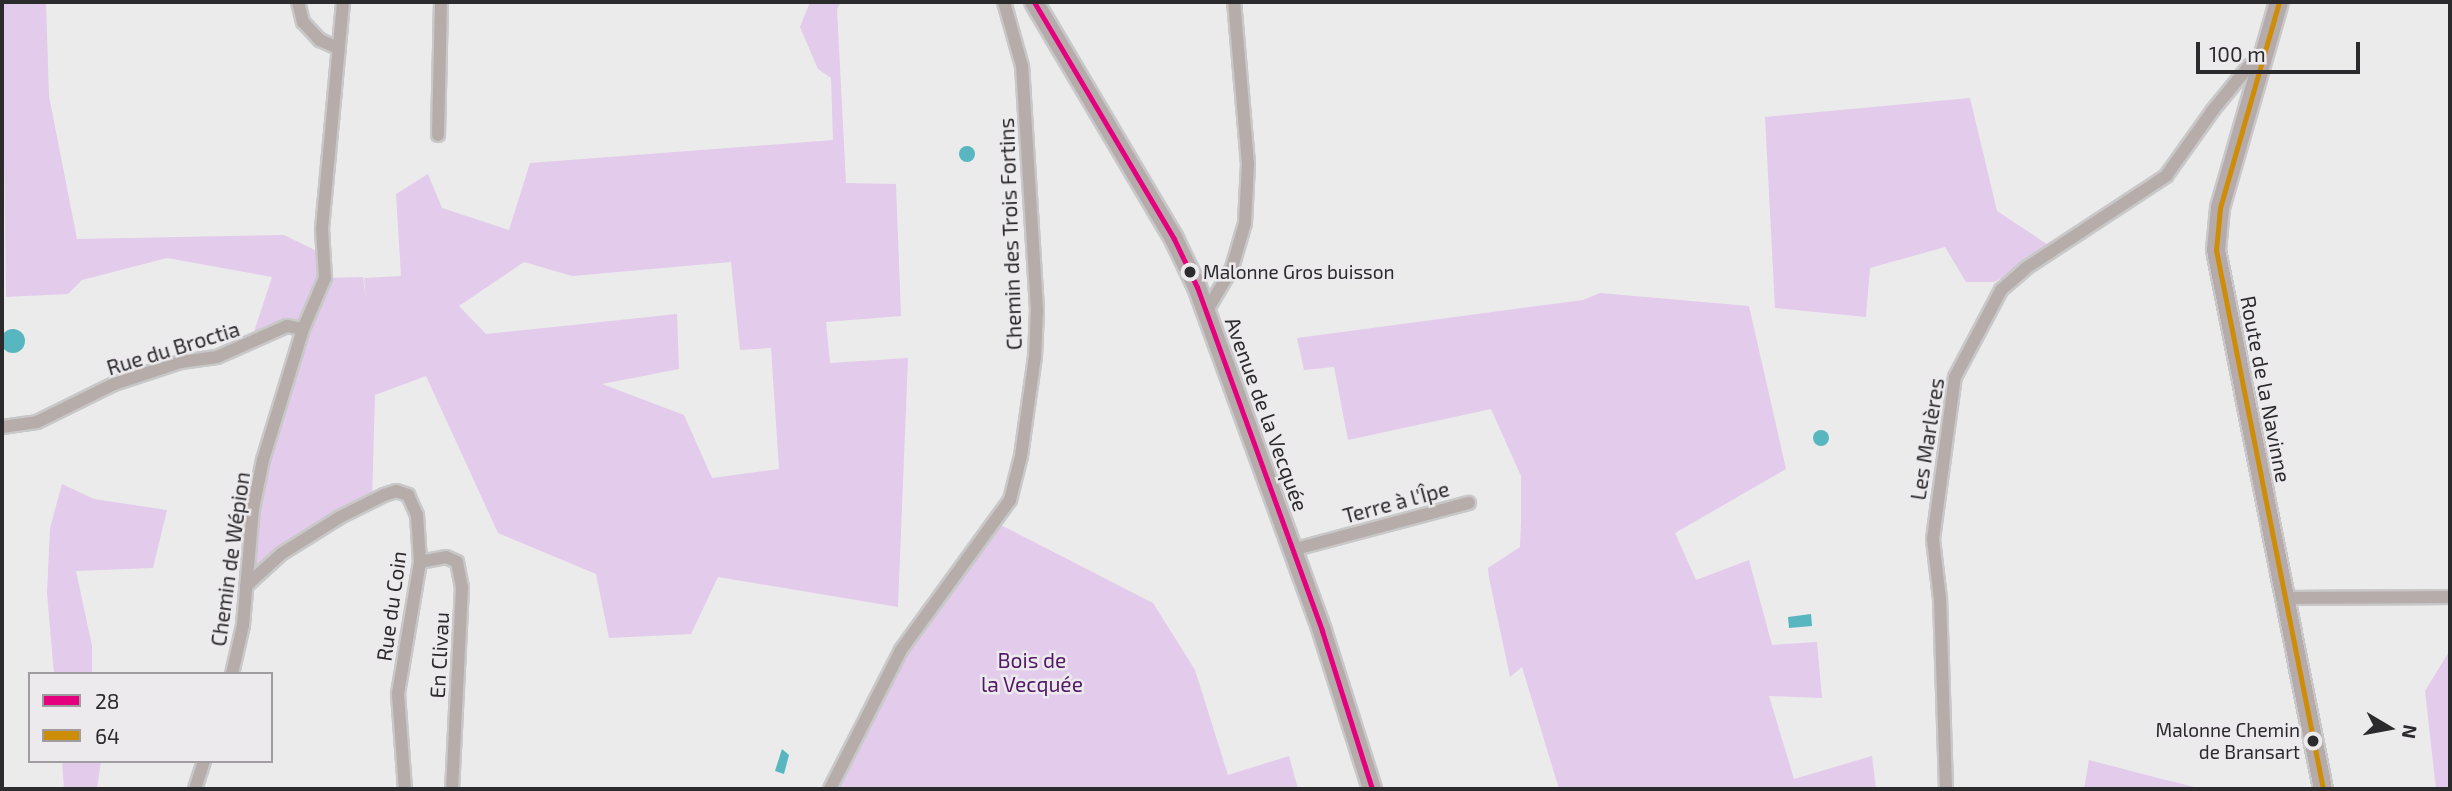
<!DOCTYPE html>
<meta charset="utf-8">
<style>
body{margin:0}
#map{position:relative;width:2452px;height:791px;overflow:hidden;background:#ecebec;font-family:"Exo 2",sans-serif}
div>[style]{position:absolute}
.green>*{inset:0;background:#e2cbeb}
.water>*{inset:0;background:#58b6c1}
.round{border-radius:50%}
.roads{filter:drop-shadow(2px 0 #c9c8c9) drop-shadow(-2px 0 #c9c8c9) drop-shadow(0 2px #c9c8c9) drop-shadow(0 -2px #c9c8c9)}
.street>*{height:12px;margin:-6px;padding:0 6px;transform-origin:6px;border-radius:6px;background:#b6adab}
.secondary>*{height:18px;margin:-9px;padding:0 9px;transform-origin:9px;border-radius:9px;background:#b6abab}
.bus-1>*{height:5px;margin:-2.5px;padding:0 2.5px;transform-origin:2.5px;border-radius:2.5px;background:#e5007d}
.bus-2>*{height:5px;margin:-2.5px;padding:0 2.5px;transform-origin:2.5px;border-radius:2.5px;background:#ce8d09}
.dots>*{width:19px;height:19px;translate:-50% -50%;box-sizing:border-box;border:4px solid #eceaed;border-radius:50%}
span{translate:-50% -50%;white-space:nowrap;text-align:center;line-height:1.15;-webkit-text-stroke:5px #eceaed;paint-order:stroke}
.bus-label{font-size:19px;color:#2b2a2c}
.left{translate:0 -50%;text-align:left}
.right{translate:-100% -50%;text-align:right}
.street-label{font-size:21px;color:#2b2a2c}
.park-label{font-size:21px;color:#531968}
.frame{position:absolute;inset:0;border:4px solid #2b2a2c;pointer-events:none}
.legend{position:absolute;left:28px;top:672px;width:245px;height:91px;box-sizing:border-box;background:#eceaed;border:2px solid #9f9da0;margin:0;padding:9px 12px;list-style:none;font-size:21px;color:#2b2a2c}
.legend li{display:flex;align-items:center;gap:14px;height:35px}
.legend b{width:35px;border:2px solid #9f9da0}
.north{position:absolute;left:2354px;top:693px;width:70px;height:70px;-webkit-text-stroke:5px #eceaed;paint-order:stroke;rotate:100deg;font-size:19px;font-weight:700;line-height:28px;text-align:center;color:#2b2a2c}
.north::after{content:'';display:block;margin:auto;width:24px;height:32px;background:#2b2a2c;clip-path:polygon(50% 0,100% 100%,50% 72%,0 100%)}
.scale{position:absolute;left:2196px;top:42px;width:164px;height:32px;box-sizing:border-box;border:4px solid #2b2a2c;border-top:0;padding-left:9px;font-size:21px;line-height:24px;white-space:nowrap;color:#2b2a2c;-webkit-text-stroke:5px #eceaed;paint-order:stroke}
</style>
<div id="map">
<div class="green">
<div style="clip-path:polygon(evenodd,2px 2px,46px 2px,49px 96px,77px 239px,284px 235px,323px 254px,326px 278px,363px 277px,366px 301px,364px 278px,401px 276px,396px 194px,428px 174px,442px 208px,509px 230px,530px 163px,833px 140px,831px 78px,818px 69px,800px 27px,810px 2px,841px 2px,837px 9px,846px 183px,896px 184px,901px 316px,826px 322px,830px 363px,908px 358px,898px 607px,718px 577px,691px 634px,609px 638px,596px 574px,498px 533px,426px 376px,375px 395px,372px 501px,307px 536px,246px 586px,253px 509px,302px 329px,286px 326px,250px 344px,272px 277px,167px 258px,82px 280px,68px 294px,6px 297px,2px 2px,524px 262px,572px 276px,731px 262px,740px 350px,771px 348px,779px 469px,712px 478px,684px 415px,602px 384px,679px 369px,677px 314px,486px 334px,459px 306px,524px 262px)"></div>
<div style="clip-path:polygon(1970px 98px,1997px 211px,2056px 250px,1994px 282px,1966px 282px,1945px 247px,1870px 268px,1866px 317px,1775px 308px,1765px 117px)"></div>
<div style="clip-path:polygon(1600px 293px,1749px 306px,1786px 469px,1675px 533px,1696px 580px,1749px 560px,1772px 645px,1817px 642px,1822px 698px,1769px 696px,1794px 779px,1872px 756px,1876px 789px,1559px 789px,1522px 667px,1510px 677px,1489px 578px,1488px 568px,1520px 547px,1521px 522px,1521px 476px,1491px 409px,1348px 440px,1334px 367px,1304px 370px,1297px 338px,1583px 300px)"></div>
<div style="clip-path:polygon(62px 484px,94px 499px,167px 510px,153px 568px,76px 571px,92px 646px,92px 674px,54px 674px,47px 593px,50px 528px)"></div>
<div style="clip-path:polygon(997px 523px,1153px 603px,1195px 670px,1228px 775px,1289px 756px,1298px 789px,830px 789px,902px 650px)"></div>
<div style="clip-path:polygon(2450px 650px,2450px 789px,2436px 789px,2425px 691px)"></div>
<div style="clip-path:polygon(2089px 760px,2158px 778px,2203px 789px,2084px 789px)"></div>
<div style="clip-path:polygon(62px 761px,101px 761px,97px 789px,64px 789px)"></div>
</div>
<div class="water">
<div class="round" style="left:959px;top:146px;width:16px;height:16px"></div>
<div class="round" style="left:1px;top:329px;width:24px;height:24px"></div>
<div class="round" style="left:1813px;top:430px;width:16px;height:16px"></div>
<div style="clip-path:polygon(1811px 614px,1812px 626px,1789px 628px,1788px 617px)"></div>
<div style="clip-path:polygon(782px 749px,789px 755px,784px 774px,775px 771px)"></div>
</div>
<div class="roads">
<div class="street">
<div style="left:298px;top:2px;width:21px;rotate:76deg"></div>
<div style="left:303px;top:22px;width:25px;rotate:47deg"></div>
<div style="left:320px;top:40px;width:17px;rotate:24deg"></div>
<div style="left:438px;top:135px;width:133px;rotate:-88.7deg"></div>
<div style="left:1206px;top:312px;width:51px;rotate:-59.4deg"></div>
<div style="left:1232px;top:268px;width:47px;rotate:-73.9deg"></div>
<div style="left:1245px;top:223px;width:59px;rotate:-87.1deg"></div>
<div style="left:1248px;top:164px;width:163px;rotate:-94.9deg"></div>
<div style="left:2px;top:427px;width:35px;rotate:-8deg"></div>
<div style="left:37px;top:422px;width:86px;rotate:-26.3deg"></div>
<div style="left:114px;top:384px;width:71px;rotate:-18.2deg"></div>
<div style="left:181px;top:362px;width:36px;rotate:-8deg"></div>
<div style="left:217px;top:357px;width:77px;rotate:-23.9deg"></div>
<div style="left:287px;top:326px;width:16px;rotate:11deg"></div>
<div style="left:1292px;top:550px;width:183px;rotate:-14.9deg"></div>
<div style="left:420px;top:562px;width:26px;rotate:-11deg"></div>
<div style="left:446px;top:557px;width:12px;rotate:24deg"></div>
<div style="left:457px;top:562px;width:25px;rotate:79deg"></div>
<div style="left:462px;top:587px;width:202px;rotate:92.8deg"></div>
<div style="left:246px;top:586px;width:47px;rotate:-42.4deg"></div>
<div style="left:281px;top:554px;width:70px;rotate:-32.1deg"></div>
<div style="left:340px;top:517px;width:49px;rotate:-26.6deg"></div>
<div style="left:384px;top:495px;width:13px;rotate:-18deg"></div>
<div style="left:396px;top:491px;width:13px;rotate:18deg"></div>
<div style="left:408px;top:495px;width:22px;rotate:66deg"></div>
<div style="left:417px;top:515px;width:47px;rotate:86.3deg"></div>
<div style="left:420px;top:562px;width:134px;rotate:99.5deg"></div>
<div style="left:398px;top:694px;width:95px;rotate:85.8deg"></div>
<div style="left:2285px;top:598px;width:165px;rotate:-0.3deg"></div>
<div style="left:232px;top:674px;width:50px;rotate:-77.3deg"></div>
<div style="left:243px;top:625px;width:116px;rotate:-85.1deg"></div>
<div style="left:253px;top:509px;width:50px;rotate:-78.5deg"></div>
<div style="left:263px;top:460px;width:137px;rotate:-73deg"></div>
<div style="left:303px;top:329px;width:56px;rotate:-66.7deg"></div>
<div style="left:325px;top:278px;width:49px;rotate:-93.5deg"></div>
<div style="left:322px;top:229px;width:228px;rotate:-84.7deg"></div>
<div style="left:195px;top:789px;width:29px;rotate:-72deg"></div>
<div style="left:830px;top:789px;width:156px;rotate:-62.9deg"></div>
<div style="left:901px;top:650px;width:185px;rotate:-54deg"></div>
<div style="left:1010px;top:500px;width:45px;rotate:-76deg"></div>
<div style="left:1021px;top:456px;width:100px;rotate:-82deg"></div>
<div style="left:1035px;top:357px;width:47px;rotate:-87.6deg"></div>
<div style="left:1037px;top:310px;width:244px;rotate:-93.5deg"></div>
<div style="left:1022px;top:66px;width:66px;rotate:-105.7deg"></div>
<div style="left:1946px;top:789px;width:190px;rotate:-91.8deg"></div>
<div style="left:1940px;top:599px;width:60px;rotate:-96.7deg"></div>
<div style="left:1933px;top:539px;width:163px;rotate:-82.3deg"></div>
<div style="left:1955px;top:377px;width:98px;rotate:-62.1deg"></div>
<div style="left:2001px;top:290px;width:33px;rotate:-41deg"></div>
<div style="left:2026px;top:268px;width:168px;rotate:-33.3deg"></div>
<div style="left:2166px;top:176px;width:81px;rotate:-54.5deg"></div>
<div style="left:2213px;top:110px;width:57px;rotate:-50.7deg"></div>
<div style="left:2249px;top:66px;width:15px;rotate:-28deg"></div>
</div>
<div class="secondary">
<div style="left:1034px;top:2px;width:275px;rotate:59.4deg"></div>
<div style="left:1174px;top:239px;width:53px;rotate:64.4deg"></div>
<div style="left:1197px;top:287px;width:366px;rotate:70deg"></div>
<div style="left:1322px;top:631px;width:166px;rotate:72.4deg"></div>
<div style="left:2279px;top:2px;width:214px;rotate:106deg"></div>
<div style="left:2220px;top:208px;width:42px;rotate:95.4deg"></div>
<div style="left:2216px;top:250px;width:550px;rotate:78.77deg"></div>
</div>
</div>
<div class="bus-1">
<div style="left:1034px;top:2px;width:275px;rotate:59.4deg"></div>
<div style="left:1174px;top:239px;width:53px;rotate:64.4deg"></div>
<div style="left:1197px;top:287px;width:366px;rotate:70deg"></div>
<div style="left:1322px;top:631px;width:166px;rotate:72.4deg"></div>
</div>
<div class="bus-2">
<div style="left:2279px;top:2px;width:214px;rotate:106deg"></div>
<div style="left:2220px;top:208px;width:42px;rotate:95.4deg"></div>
<div style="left:2216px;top:250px;width:550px;rotate:78.77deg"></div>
</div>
<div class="dots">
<div style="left:1190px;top:272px;background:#2b2a2c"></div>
<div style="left:2313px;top:741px;background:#2b2a2c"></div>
</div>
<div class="bus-label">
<span class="left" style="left:1203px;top:272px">Malonne Gros buisson</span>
<span class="right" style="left:2300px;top:741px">Malonne Chemin<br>de Bransart</span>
</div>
<div class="street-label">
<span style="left:1010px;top:234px;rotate:-92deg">Chemin des Trois Fortins</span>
<span style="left:173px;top:348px;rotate:-17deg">Rue du Broctia</span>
<span style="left:2266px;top:389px;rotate:79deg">Route de la Navinne</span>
<span style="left:1267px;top:414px;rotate:70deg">Avenue de la Vecquée</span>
<span style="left:1927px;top:439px;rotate:-81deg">Les Marlères</span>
<span style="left:1396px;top:502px;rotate:-15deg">Terre à l'Îpe</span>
<span style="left:230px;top:559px;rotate:-82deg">Chemin de Wépion</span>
<span style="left:391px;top:606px;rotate:-82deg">Rue du Coin</span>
<span style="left:439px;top:655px;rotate:-87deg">En Clivau</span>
</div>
<div class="park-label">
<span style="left:1032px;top:672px">Bois de<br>la Vecquée</span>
</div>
<div class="frame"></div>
<ul class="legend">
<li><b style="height:9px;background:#e5007d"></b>28</li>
<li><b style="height:9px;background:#ce8d09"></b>64</li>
</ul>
<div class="north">N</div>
<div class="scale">100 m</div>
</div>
